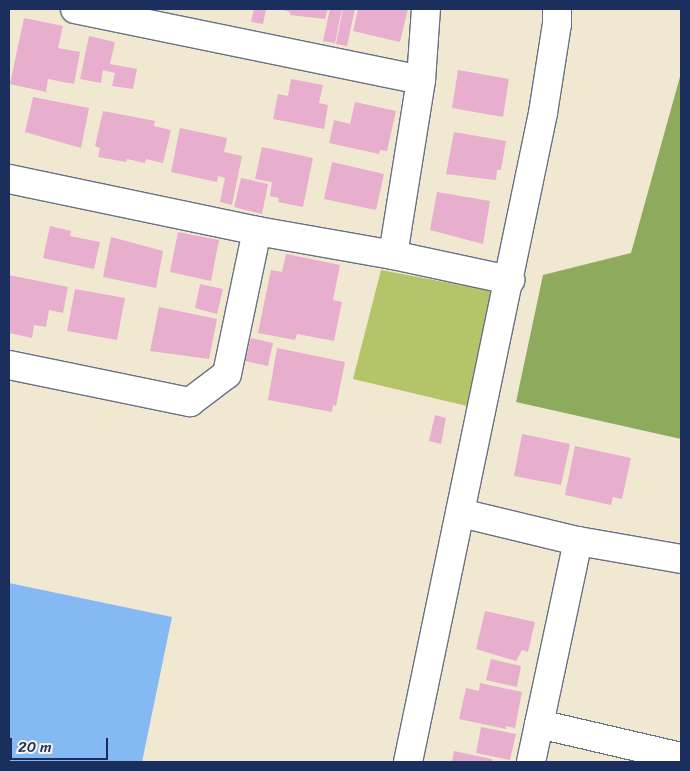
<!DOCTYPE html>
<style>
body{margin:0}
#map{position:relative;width:690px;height:771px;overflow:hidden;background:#f1e8d1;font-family:Sriracha,sans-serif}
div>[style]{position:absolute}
.green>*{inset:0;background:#b3c568}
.forest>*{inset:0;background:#8eaa5c}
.water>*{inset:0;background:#84b9f3}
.building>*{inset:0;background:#e7aece}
.roads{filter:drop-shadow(1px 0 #667086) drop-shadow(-1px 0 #667086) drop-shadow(0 1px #667086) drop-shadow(0 -1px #667086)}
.minor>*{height:28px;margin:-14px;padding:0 14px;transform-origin:14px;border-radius:14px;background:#fff}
span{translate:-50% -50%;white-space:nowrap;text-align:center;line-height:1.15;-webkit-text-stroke:4px #f7f3e8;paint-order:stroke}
.frame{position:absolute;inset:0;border:10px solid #1b2f5e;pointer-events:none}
.scale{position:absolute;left:10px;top:738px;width:98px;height:22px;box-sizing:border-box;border:2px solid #1b2f5e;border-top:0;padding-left:6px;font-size:15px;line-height:18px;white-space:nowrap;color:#1b2f5e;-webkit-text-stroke:4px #f7f3e8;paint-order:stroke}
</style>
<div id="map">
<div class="green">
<div style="clip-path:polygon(381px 270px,492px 291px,467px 406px,353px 379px)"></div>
</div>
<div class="forest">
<div style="clip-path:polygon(681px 73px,681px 439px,516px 402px,543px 275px,631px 253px)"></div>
</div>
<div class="water">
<div style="clip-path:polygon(9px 583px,172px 617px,142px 762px,9px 762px)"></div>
</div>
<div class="building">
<div style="clip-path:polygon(254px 9px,266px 9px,263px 24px,251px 22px)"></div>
<div style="clip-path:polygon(280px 9px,328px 9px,325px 19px,290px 15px,290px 12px)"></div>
<div style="clip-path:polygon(330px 9px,342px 9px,335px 43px,323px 41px)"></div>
<div style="clip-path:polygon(343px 9px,355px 9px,347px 46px,336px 44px)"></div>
<div style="clip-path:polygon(358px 9px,408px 9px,400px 42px,353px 31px)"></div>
<div style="clip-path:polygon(24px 18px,63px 26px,58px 48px,80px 52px,74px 84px,48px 79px,46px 92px,10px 84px)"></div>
<div style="clip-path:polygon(89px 36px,115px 42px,110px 64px,137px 69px,133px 89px,112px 86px,115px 73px,103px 70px,101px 83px,80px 79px)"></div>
<div style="clip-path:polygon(458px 70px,509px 79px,503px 117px,452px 108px)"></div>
<div style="clip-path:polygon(291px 79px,323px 85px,319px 103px,328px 105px,324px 129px,273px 119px,278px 94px,288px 96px)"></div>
<div style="clip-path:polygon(33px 97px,89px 108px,81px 148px,25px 132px)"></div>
<div style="clip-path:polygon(355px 102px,396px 111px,387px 151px,380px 150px,379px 154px,329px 143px,334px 120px,350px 124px)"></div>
<div style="clip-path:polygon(103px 111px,155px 121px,154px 126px,171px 130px,163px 163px,146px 159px,145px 163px,127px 159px,126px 162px,98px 157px,100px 148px,95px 146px)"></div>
<div style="clip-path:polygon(180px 128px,227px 138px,224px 152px,242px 156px,232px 205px,220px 202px,225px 178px,218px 176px,217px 182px,171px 172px)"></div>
<div style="clip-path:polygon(454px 132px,506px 141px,501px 170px,497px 170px,496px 180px,446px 174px)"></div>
<div style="clip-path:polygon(262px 147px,313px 158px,303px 207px,278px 202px,279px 198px,270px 196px,272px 182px,255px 179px)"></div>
<div style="clip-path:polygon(332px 162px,384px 174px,376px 210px,324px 199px)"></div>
<div style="clip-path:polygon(241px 178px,268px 184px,262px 214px,234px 207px)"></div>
<div style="clip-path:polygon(437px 192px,490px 201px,483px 244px,430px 230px)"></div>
<div style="clip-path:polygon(50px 226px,71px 231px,70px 236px,100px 242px,94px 269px,43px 258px)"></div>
<div style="clip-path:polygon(178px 232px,219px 240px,211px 281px,170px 272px)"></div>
<div style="clip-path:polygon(111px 237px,163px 251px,156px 288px,103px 277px)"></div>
<div style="clip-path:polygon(286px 254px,340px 265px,333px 300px,342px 302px,334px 341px,297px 334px,295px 340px,258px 333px,271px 270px,282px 272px)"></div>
<div style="clip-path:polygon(9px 275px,68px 287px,63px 313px,49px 310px,46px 327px,34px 325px,32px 338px,9px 333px)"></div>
<div style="clip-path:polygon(200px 284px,223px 289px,217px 314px,195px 308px)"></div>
<div style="clip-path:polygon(75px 289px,125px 298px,117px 340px,67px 331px)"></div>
<div style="clip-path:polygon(159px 307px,217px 319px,209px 359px,150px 351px)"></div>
<div style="clip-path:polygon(251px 338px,273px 343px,268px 366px,245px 361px)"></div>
<div style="clip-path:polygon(277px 348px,345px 362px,336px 406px,333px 405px,332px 412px,268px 400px)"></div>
<div style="clip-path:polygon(435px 415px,446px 418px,441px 444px,429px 441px)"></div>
<div style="clip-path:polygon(522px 434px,570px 444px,561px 485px,514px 476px)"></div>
<div style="clip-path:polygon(575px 446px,631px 458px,622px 499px,613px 497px,611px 505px,565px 495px)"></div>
<div style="clip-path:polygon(485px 611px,535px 622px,528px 652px,522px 650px,516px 661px,476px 649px)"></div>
<div style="clip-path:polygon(491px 659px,521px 666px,517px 687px,486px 680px)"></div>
<div style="clip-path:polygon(480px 683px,522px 692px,515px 728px,506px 726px,506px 729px,459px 719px,466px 688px,479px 691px)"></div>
<div style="clip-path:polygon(481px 727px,516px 734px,510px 760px,476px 753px)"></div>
<div style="clip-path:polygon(454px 751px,492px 759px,492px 762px,452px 762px)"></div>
</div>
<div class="roads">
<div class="minor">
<div style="left:75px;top:9px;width:353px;rotate:11.6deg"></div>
<div style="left:9px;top:179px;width:253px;rotate:11.8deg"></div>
<div style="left:257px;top:231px;width:138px;rotate:10deg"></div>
<div style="left:393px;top:255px;width:177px;rotate:-80.9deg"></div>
<div style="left:421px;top:80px;width:71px;rotate:-86deg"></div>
<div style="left:393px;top:255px;width:120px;rotate:12.1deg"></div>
<div style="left:9px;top:365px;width:185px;rotate:11.6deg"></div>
<div style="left:190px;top:402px;width:46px;rotate:-37.1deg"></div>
<div style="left:227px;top:374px;width:146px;rotate:-78.2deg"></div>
<div style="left:461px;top:513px;width:120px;rotate:13.5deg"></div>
<div style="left:578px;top:541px;width:105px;rotate:9.9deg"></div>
<div style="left:539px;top:724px;width:146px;rotate:13.1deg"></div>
<div style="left:408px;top:762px;width:663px;rotate:-78.25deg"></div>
<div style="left:543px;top:113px;width:90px;rotate:-81.1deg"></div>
<div style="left:557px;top:24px;width:15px;rotate:-90deg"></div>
<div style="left:531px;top:762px;width:226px;rotate:-78deg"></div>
</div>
</div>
<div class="frame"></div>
<div class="scale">20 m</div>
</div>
